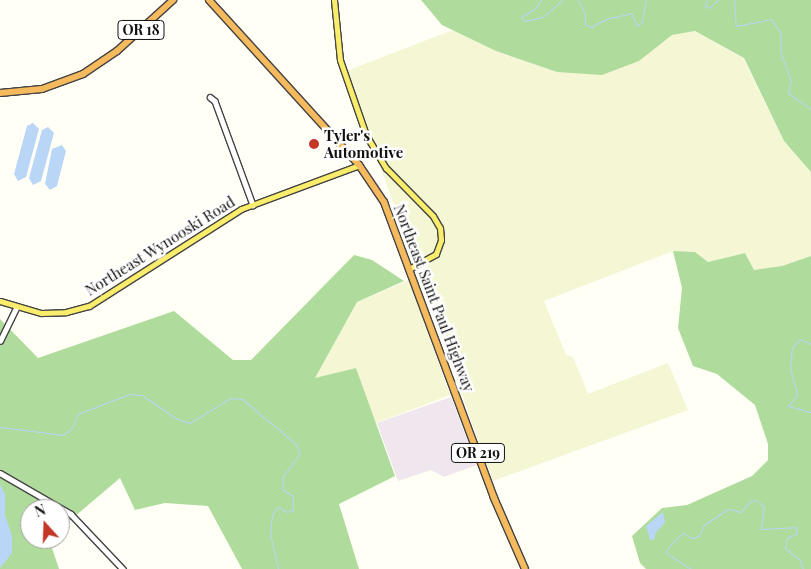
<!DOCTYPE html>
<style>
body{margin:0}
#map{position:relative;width:811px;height:569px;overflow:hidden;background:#fffff5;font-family:"Playfair Display",serif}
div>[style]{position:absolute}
.industrial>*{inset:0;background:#efe6ee}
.farmland>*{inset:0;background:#f4f6d4}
.forest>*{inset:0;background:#afdc9c}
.water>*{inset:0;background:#b9d6f7}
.stream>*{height:1px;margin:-0.5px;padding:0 0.5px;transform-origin:0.5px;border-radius:0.5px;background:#b9d6f7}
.roads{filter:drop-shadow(1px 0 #444) drop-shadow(-1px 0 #444) drop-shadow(0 1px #444) drop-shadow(0 -1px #444)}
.minor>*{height:4.5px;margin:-2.25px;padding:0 2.25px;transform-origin:2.25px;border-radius:2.25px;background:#fff}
.major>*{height:5px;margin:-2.5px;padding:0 2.5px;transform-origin:2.5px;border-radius:2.5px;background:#f9ed6b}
.highway>*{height:6px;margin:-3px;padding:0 3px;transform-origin:3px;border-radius:3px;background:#f5ba5d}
.dots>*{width:14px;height:14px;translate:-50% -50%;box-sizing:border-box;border:2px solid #fff;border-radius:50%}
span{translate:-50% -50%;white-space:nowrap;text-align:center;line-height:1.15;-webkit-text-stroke:5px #fff;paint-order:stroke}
.shield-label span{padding:1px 4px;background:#fff;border:1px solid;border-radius:4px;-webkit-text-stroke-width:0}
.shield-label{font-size:14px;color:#111;font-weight:700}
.poi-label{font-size:15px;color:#111;font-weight:700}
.left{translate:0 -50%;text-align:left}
.street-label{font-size:15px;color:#111}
.north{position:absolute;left:20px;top:499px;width:50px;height:50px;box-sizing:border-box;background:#fff;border:1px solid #a0a0a0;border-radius:50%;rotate:340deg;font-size:14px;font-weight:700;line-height:20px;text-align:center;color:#111}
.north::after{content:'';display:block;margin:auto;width:18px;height:22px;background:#c43726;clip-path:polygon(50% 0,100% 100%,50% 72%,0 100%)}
</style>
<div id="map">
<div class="industrial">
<div style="clip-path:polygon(451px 397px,477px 465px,444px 477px,431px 470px,398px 481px,377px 423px)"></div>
</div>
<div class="farmland">
<div style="clip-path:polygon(453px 30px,496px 51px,557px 72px,639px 61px,672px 35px,695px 31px,743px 58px,784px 141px,811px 172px,811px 256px,782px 266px,754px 270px,745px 253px,708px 262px,695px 252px,673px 251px,544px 301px,566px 355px,573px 357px,588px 394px,668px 363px,688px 410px,493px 481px,346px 71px)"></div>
<div style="clip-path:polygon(409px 280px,450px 395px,376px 423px,356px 368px,314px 379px,357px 302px)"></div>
</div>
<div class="forest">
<div style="clip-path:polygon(421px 0,811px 0,811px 172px,784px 141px,744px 58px,695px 31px,672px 35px,639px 61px,602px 75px,557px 72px,496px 51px,442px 25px)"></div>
<div style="clip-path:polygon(673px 251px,695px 252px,708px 262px,745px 253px,754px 270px,782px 266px,811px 256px,811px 569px,646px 569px,640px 563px,632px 536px,662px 508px,687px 505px,752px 476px,768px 460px,768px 444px,755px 405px,717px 374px,693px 366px,678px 328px,682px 288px)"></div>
<div style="clip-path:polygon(354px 255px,372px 260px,404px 281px,357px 302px,315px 378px,356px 368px,395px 476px,339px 504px,359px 569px,242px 569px,208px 506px,165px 503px,135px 510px,120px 478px,60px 529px,60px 509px,30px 509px,30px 539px,49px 539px,59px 569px,0 569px,0 319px,38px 358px,174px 311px,233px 360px,251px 360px)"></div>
</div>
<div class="water">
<div style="clip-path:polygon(33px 123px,39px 129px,26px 177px,18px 181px,14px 174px,27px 126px)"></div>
<div style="clip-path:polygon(48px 127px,54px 133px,41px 181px,33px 185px,29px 178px,42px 130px)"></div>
<div style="clip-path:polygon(62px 145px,66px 151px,57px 186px,50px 190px,45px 184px,52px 149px)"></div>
<div style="clip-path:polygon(0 484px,5px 495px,5px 515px,12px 536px,12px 553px,0 568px)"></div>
<div style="clip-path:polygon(663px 512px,665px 522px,655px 534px,655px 539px,650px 540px,646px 526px)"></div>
</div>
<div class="stream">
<div style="left:541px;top:0;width:9px;rotate:122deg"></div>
<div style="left:536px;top:8px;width:17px;rotate:149deg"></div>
<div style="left:521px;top:17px;width:5px;rotate:53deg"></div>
<div style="left:524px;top:21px;width:19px;rotate:-12deg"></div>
<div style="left:543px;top:17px;width:25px;rotate:-42deg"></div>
<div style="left:578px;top:0;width:15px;rotate:62deg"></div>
<div style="left:585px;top:13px;width:11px;rotate:90deg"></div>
<div style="left:585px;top:24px;width:7px;rotate:27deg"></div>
<div style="left:591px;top:27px;width:17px;rotate:-28deg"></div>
<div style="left:606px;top:19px;width:26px;rotate:-13deg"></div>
<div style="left:631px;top:13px;width:14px;rotate:65deg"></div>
<div style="left:637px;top:26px;width:6px;rotate:-39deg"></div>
<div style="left:642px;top:22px;width:22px;rotate:-80deg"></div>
<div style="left:707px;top:0;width:6px;rotate:108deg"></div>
<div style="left:705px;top:6px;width:4px;rotate:27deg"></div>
<div style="left:709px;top:8px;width:12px;rotate:-42deg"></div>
<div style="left:734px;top:0;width:26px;rotate:86deg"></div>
<div style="left:736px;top:26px;width:36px;rotate:-11deg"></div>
<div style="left:771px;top:19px;width:18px;rotate:56deg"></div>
<div style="left:781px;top:34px;width:17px;rotate:93deg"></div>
<div style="left:780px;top:51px;width:32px;rotate:70deg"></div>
<div style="left:791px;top:81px;width:12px;rotate:104deg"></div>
<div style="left:788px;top:93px;width:28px;rotate:35deg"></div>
<div style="left:811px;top:344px;width:12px;rotate:-156deg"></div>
<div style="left:800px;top:339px;width:12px;rotate:132deg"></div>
<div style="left:792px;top:348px;width:20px;rotate:96deg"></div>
<div style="left:790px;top:368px;width:28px;rotate:75deg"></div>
<div style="left:797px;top:395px;width:14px;rotate:129deg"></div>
<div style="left:788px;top:406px;width:24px;rotate:15deg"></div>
<div style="left:0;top:427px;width:64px;rotate:7.2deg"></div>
<div style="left:63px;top:435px;width:11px;rotate:-38deg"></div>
<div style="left:72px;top:428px;width:15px;rotate:-67deg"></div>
<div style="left:78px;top:414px;width:55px;rotate:-21.4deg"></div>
<div style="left:129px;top:394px;width:13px;rotate:4deg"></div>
<div style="left:142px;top:395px;width:42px;rotate:34.4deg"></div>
<div style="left:177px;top:419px;width:13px;rotate:18deg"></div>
<div style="left:189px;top:423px;width:49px;rotate:-30.8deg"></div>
<div style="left:231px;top:398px;width:11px;rotate:5deg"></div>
<div style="left:242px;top:399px;width:69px;rotate:39.7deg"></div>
<div style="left:295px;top:443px;width:11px;rotate:63deg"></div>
<div style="left:300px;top:453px;width:29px;rotate:126deg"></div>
<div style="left:283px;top:476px;width:13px;rotate:94deg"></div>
<div style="left:282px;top:489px;width:13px;rotate:32deg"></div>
<div style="left:293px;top:496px;width:14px;rotate:90deg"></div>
<div style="left:293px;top:510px;width:6px;rotate:162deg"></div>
<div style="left:287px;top:512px;width:11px;rotate:-153deg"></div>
<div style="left:277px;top:507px;width:9px;rotate:122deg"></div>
<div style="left:272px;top:515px;width:19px;rotate:96deg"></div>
<div style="left:270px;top:534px;width:36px;rotate:77deg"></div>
<div style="left:691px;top:569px;width:30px;rotate:-147deg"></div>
<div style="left:666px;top:553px;width:6px;rotate:-72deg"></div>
<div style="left:668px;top:547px;width:21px;rotate:-43deg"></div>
<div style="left:683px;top:533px;width:10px;rotate:29deg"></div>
<div style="left:692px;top:538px;width:7px;rotate:-16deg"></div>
<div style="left:699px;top:536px;width:12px;rotate:-66deg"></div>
<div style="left:704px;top:525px;width:29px;rotate:-34deg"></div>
<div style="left:728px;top:509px;width:13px;rotate:13deg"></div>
<div style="left:741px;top:512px;width:14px;rotate:-51deg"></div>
<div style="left:750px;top:501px;width:7px;rotate:-8deg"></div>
<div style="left:757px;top:500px;width:10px;rotate:45deg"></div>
<div style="left:764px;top:507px;width:22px;rotate:98deg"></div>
<div style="left:761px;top:529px;width:35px;rotate:-3deg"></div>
<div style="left:796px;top:527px;width:6px;rotate:81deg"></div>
<div style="left:797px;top:533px;width:11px;rotate:153deg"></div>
<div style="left:787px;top:538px;width:10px;rotate:101deg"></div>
<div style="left:785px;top:548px;width:19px;rotate:39deg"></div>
<div style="left:800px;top:560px;width:9px;rotate:72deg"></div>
</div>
<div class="roads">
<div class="minor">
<div style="left:210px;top:97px;width:6px;rotate:39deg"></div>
<div style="left:215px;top:101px;width:111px;rotate:69.9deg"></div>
<div style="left:0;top:341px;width:37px;rotate:-64deg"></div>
<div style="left:0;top:473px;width:82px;rotate:30deg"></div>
<div style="left:71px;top:514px;width:76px;rotate:46.6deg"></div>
</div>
<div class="major">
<div style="left:334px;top:0;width:60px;rotate:84.3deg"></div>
<div style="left:340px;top:60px;width:79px;rotate:70.9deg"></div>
<div style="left:366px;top:135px;width:39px;rotate:59deg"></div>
<div style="left:386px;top:168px;width:67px;rotate:45.6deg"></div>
<div style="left:433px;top:216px;width:14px;rotate:60deg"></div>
<div style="left:440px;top:228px;width:12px;rotate:85deg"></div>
<div style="left:441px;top:240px;width:15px;rotate:110deg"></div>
<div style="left:436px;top:254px;width:29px;rotate:151deg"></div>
<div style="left:0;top:301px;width:43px;rotate:16.3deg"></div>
<div style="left:41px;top:313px;width:25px;rotate:-2deg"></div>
<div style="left:66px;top:312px;width:24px;rotate:-15deg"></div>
<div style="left:89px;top:306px;width:180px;rotate:-32.5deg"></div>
<div style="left:241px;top:209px;width:126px;rotate:-20.4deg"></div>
</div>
<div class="highway">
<div style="left:209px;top:0;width:223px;rotate:47.7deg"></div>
<div style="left:359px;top:165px;width:45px;rotate:56deg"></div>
<div style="left:384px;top:202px;width:316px;rotate:69.6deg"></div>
<div style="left:494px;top:498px;width:77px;rotate:66.4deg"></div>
<div style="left:0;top:93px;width:42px;rotate:-5.4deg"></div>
<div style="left:42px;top:89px;width:44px;rotate:-20.1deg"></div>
<div style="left:83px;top:74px;width:41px;rotate:-34.1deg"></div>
<div style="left:117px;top:51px;width:76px;rotate:-42.3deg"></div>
</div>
</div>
<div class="dots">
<div style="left:314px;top:144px;background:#c43726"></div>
</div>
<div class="shield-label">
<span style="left:141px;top:30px">OR 18</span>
<span style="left:478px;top:453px">OR 219</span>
</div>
<div class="poi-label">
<span class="left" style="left:324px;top:144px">Tyler's<br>Automotive</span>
</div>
<div class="street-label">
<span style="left:160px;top:246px;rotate:-32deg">Northeast Wynooski Road</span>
<span style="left:434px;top:298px;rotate:69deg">Northeast Saint Paul Highway</span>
</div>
<div class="north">N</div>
</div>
